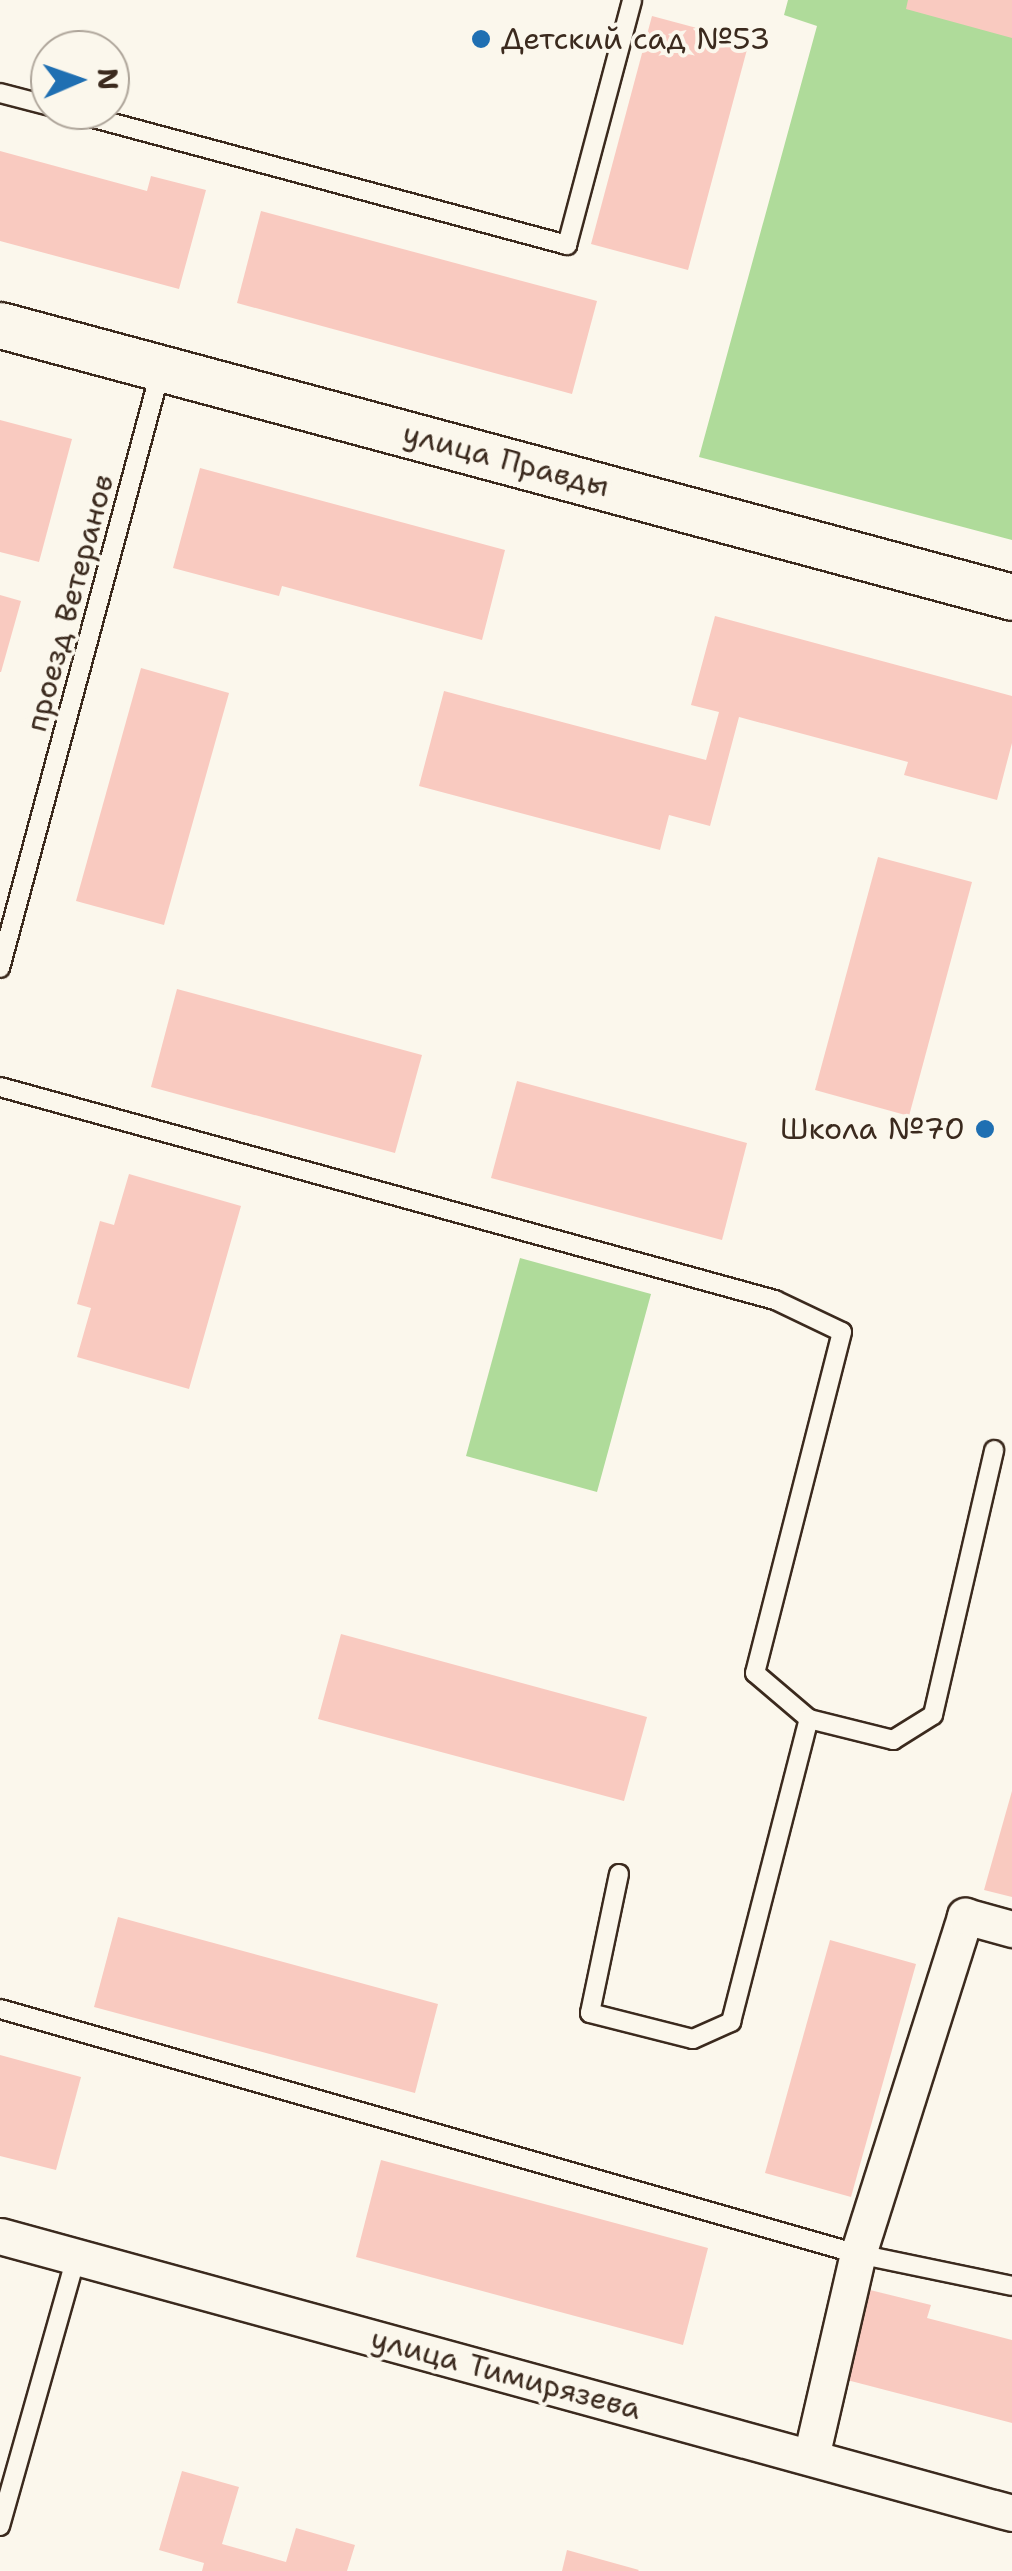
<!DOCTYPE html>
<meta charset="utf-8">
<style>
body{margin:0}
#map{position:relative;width:1012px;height:2571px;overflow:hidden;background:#fbf7ec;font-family:"Shantell Sans",sans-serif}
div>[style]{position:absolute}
.green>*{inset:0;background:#afdb9a}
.building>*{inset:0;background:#f9cac0}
.roads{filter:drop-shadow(2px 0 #3b2a1e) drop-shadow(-2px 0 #3b2a1e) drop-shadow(0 2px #3b2a1e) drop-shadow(0 -2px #3b2a1e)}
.service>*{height:18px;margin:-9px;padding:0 9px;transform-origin:9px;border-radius:9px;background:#fbf7ec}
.minor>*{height:35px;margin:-17.5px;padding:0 17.5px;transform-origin:17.5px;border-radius:17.5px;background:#fbf7ec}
.tertiary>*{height:45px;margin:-22.5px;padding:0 22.5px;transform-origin:22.5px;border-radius:22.5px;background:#fbf7ec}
.dots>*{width:28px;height:28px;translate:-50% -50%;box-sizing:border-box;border:5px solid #fbf7ec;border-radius:50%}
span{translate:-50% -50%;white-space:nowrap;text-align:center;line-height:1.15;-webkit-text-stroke:8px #fbf7ec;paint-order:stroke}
.poi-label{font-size:30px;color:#3b2a1e}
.left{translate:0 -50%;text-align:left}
.right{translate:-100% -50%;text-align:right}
.street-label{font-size:30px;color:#3b2a1e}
.north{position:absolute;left:30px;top:30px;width:100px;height:100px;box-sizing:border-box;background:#fbf7ec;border:2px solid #aea59a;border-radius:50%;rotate:88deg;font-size:28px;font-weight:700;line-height:40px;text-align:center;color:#3b2a1e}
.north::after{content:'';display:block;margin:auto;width:35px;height:45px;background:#1f6fb2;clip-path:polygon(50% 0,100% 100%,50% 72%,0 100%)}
</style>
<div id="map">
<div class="green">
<div style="clip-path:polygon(788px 0,1012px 0,1012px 540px,699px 457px,817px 26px,784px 15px)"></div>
<div style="clip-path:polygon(520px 1258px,651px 1294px,597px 1492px,466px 1456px)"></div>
</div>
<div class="building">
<div style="clip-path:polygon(908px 0,1012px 0,1012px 38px,906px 9px)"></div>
<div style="clip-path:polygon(652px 16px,749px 42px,688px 270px,591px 244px)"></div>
<div style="clip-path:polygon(0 151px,147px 191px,151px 176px,206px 190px,179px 289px,0 241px)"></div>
<div style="clip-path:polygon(261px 211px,597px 301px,572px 394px,237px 303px)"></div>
<div style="clip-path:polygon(0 420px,72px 439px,39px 562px,0 552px)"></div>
<div style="clip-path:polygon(200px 468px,505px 550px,482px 640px,282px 586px,279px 596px,173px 568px)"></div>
<div style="clip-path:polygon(0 595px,21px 601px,1px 672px,0 672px)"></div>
<div style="clip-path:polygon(715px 616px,1012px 696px,1012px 743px,997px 800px,904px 775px,908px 762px,739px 717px,710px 826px,669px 815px,660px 850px,419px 786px,444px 691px,706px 760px,719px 712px,691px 705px)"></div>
<div style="clip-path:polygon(141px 668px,229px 693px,164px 925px,76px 901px)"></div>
<div style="clip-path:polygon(878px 857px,972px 882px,909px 1116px,815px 1090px)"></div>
<div style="clip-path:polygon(177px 989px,422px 1055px,395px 1153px,151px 1087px)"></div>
<div style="clip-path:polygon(517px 1081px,747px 1143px,722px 1240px,491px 1178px)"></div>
<div style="clip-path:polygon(129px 1174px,241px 1206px,189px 1389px,77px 1357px,91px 1308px,77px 1304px,100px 1221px,114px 1225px)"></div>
<div style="clip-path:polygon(341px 1634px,647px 1717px,624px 1801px,318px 1719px)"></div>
<div style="clip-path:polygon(1012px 1791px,1012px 1897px,984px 1890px)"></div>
<div style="clip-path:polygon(118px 1917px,438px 2004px,415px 2093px,94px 2007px)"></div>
<div style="clip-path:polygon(830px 1940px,916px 1964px,851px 2197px,765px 2173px)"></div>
<div style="clip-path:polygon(0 2055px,81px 2077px,56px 2170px,0 2156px)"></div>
<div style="clip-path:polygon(381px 2160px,708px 2248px,683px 2345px,356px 2257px)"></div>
<div style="clip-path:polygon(870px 2290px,931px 2305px,927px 2318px,1012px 2340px,1012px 2423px,847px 2380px)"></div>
<div style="clip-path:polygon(182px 2471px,239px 2487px,222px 2544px,286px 2562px,296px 2528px,355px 2545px,347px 2571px,202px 2571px,204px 2563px,159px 2550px)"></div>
<div style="clip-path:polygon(567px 2550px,639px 2570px,638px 2571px,562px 2571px)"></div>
</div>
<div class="roads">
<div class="service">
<div style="left:0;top:93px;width:52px;rotate:14.6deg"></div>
<div style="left:64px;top:110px;width:521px;rotate:15.02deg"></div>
<div style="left:567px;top:245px;width:253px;rotate:-75.1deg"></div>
<div style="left:0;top:968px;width:620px;rotate:-74.96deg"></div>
<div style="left:0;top:1087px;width:804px;rotate:15.37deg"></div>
<div style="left:775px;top:1300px;width:74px;rotate:25.5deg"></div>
<div style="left:842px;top:1332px;width:352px;rotate:104.3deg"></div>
<div style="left:755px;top:1673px;width:71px;rotate:40.4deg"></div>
<div style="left:809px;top:1719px;width:87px;rotate:14deg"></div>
<div style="left:893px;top:1740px;width:47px;rotate:-32deg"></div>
<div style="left:933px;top:1715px;width:272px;rotate:-77deg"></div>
<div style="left:619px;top:1874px;width:142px;rotate:101.8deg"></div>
<div style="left:590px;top:2013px;width:106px;rotate:14.2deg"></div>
<div style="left:693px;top:2039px;width:42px;rotate:-24.1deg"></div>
<div style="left:731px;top:2022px;width:313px;rotate:-75.6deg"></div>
<div style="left:0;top:2009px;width:892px;rotate:15.94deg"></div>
<div style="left:858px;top:2254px;width:157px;rotate:11.7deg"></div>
<div style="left:0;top:2526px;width:280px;rotate:-74.2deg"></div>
</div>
<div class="minor">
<div style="left:0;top:2236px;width:1049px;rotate:15.31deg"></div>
<div style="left:811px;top:2457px;width:208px;rotate:-77deg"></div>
<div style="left:858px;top:2254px;width:355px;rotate:-72.4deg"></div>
<div style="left:965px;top:1916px;width:49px;rotate:15.5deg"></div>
</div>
<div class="tertiary">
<div style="left:0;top:325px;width:1048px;rotate:15.04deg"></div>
</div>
</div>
<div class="dots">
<div style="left:481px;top:39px;background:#1f6fb2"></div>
<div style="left:985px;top:1129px;background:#1f6fb2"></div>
</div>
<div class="poi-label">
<span class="left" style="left:501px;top:39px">Детский сад №53</span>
<span class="right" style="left:965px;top:1129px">Школа №70</span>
</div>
<div class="street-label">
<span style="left:506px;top:460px;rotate:15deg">улица Правды</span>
<span style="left:70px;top:603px;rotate:-75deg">проезд Ветеранов</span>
<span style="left:506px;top:2374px;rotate:15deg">улица Тимирязева</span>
</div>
<div class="north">N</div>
</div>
